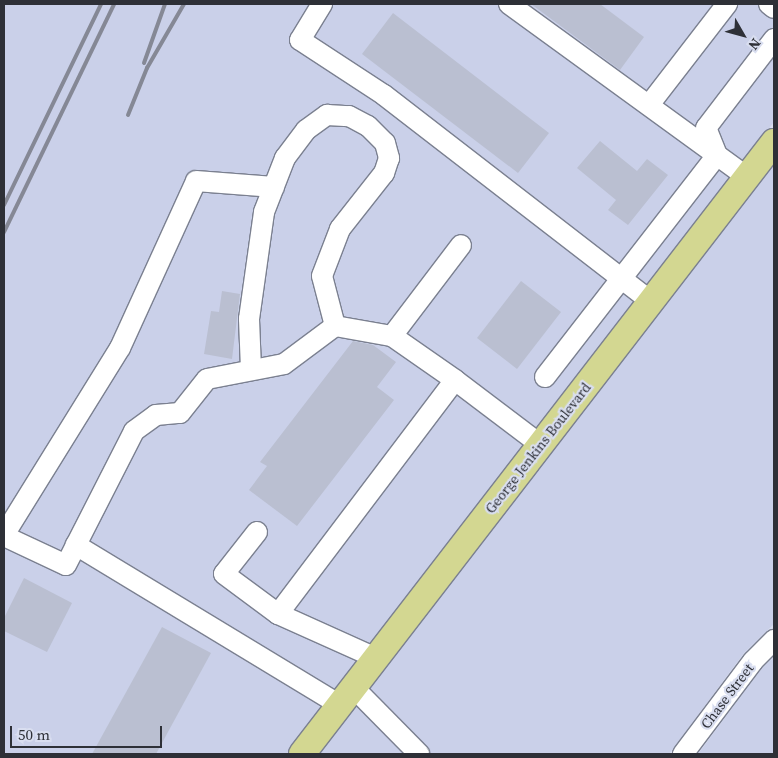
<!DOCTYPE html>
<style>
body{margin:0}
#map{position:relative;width:778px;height:758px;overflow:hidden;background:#d9def0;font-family:"Source Serif 4",serif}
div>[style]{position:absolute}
.built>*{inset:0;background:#cad0e9}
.building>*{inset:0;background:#babfd1}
.roads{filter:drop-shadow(1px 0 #7b8090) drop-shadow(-1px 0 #7b8090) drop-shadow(0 1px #7b8090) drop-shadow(0 -1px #7b8090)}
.minor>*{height:20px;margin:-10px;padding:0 10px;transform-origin:10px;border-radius:10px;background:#fff}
.major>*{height:26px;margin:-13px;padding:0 13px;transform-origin:13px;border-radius:13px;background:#d3d791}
.rail>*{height:4px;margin:-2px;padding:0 2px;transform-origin:2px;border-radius:2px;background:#858895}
span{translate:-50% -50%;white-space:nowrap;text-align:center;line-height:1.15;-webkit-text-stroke:4.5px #d9def0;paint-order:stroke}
.street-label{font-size:14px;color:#2e3037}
.frame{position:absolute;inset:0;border:5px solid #2e3037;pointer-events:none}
.north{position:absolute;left:718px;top:10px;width:50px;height:50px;-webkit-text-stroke:4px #d9def0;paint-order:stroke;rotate:128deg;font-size:14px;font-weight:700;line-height:20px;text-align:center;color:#2e3037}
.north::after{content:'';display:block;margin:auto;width:18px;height:22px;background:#2e3037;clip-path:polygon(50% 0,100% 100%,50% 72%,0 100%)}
.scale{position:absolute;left:10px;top:726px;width:152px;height:22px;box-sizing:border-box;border:2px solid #2e3037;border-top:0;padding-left:6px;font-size:15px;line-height:18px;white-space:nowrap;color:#2e3037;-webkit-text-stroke:4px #d9def0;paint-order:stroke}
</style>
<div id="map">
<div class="built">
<div style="clip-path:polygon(4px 4px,774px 4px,774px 122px,287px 754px,4px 754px)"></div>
<div style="clip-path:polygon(774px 161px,774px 624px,744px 653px,669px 754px,317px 754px)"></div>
<div style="clip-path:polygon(774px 657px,774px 754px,698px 754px,762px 668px)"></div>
</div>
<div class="building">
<div style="clip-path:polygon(531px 4px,600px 4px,644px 37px,620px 70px)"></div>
<div style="clip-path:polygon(393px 13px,549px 133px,518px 173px,362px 54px)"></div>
<div style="clip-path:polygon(600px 141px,637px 171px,647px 159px,668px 175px,628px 225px,608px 210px,616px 200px,577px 168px)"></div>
<div style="clip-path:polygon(521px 281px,561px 312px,517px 369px,477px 338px)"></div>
<div style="clip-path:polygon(222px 291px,240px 294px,232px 359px,204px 354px,211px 311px,219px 312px)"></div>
<div style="clip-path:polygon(353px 341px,373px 345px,396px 362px,377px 387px,394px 400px,297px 526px,249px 490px,267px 466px,260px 462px)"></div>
<div style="clip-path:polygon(24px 578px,72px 603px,47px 652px,4px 631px,4px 618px)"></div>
<div style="clip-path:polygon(162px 627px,211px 653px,156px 754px,92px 754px)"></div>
</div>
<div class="roads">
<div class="minor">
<div style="left:322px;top:4px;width:42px;rotate:121.4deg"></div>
<div style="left:300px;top:40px;width:100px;rotate:33.2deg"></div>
<div style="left:384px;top:95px;width:337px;rotate:37.7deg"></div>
<div style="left:509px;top:4px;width:294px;rotate:36deg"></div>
<div style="left:769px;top:4px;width:6px;rotate:39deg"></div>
<div style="left:649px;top:105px;width:128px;rotate:-52.3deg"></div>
<div style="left:392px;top:336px;width:114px;rotate:-52.8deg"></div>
<div style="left:251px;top:369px;width:50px;rotate:-92.3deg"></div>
<div style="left:249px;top:319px;width:108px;rotate:-82deg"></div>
<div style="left:264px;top:212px;width:58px;rotate:-68.7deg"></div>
<div style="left:285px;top:158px;width:35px;rotate:-53deg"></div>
<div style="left:306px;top:130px;width:26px;rotate:-36deg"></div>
<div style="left:327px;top:115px;width:22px;rotate:3deg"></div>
<div style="left:349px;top:116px;width:21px;rotate:28deg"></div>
<div style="left:368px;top:126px;width:24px;rotate:45deg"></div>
<div style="left:385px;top:143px;width:16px;rotate:75deg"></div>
<div style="left:389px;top:158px;width:16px;rotate:108deg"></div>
<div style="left:384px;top:173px;width:71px;rotate:128.2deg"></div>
<div style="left:340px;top:229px;width:50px;rotate:111deg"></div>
<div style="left:322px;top:276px;width:52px;rotate:75.4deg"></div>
<div style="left:545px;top:377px;width:281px;rotate:-52.2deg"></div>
<div style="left:717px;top:155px;width:29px;rotate:-112deg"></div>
<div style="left:706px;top:128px;width:112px;rotate:-52.6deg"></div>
<div style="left:257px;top:532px;width:53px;rotate:128.2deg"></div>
<div style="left:224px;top:574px;width:67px;rotate:36.5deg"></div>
<div style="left:4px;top:535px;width:220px;rotate:-58.2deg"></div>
<div style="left:120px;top:348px;width:183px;rotate:-65.5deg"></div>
<div style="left:196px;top:181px;width:78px;rotate:4.4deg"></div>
<div style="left:4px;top:536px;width:68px;rotate:25.1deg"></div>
<div style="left:66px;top:565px;width:22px;rotate:-63deg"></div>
<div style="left:376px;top:658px;width:107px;rotate:-155.8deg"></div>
<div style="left:278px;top:614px;width:293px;rotate:-52.9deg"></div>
<div style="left:455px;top:380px;width:108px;rotate:37.1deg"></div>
<div style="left:354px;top:688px;width:93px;rotate:45.4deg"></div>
<div style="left:340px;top:705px;width:309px;rotate:-148.8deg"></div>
<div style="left:76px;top:545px;width:128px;rotate:-63deg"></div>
<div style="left:134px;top:431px;width:27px;rotate:-36deg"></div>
<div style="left:156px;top:415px;width:24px;rotate:-5deg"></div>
<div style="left:180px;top:413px;width:43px;rotate:-51.5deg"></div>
<div style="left:207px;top:379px;width:78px;rotate:-11deg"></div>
<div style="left:284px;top:364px;width:64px;rotate:-36.7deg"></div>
<div style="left:335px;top:326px;width:58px;rotate:10deg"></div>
<div style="left:392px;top:336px;width:77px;rotate:34.9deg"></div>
<div style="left:683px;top:754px;width:116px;rotate:-53deg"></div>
<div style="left:753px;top:661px;width:30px;rotate:-45deg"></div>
</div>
<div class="major">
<div style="left:302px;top:754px;width:773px;rotate:-52.36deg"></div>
</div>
</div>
<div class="rail">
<div style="left:144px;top:63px;width:63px;rotate:-70.4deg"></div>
<div style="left:128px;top:115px;width:51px;rotate:-68deg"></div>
<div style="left:147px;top:68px;width:74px;rotate:-60deg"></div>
<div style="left:4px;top:205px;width:223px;rotate:-64.2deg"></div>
<div style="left:4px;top:232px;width:253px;rotate:-64.2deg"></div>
</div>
<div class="street-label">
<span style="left:538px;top:448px;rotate:-52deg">George Jenkins Boulevard</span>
<span style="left:727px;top:696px;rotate:-53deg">Chase Street</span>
</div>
<div class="frame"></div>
<div class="north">N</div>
<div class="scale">50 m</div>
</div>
